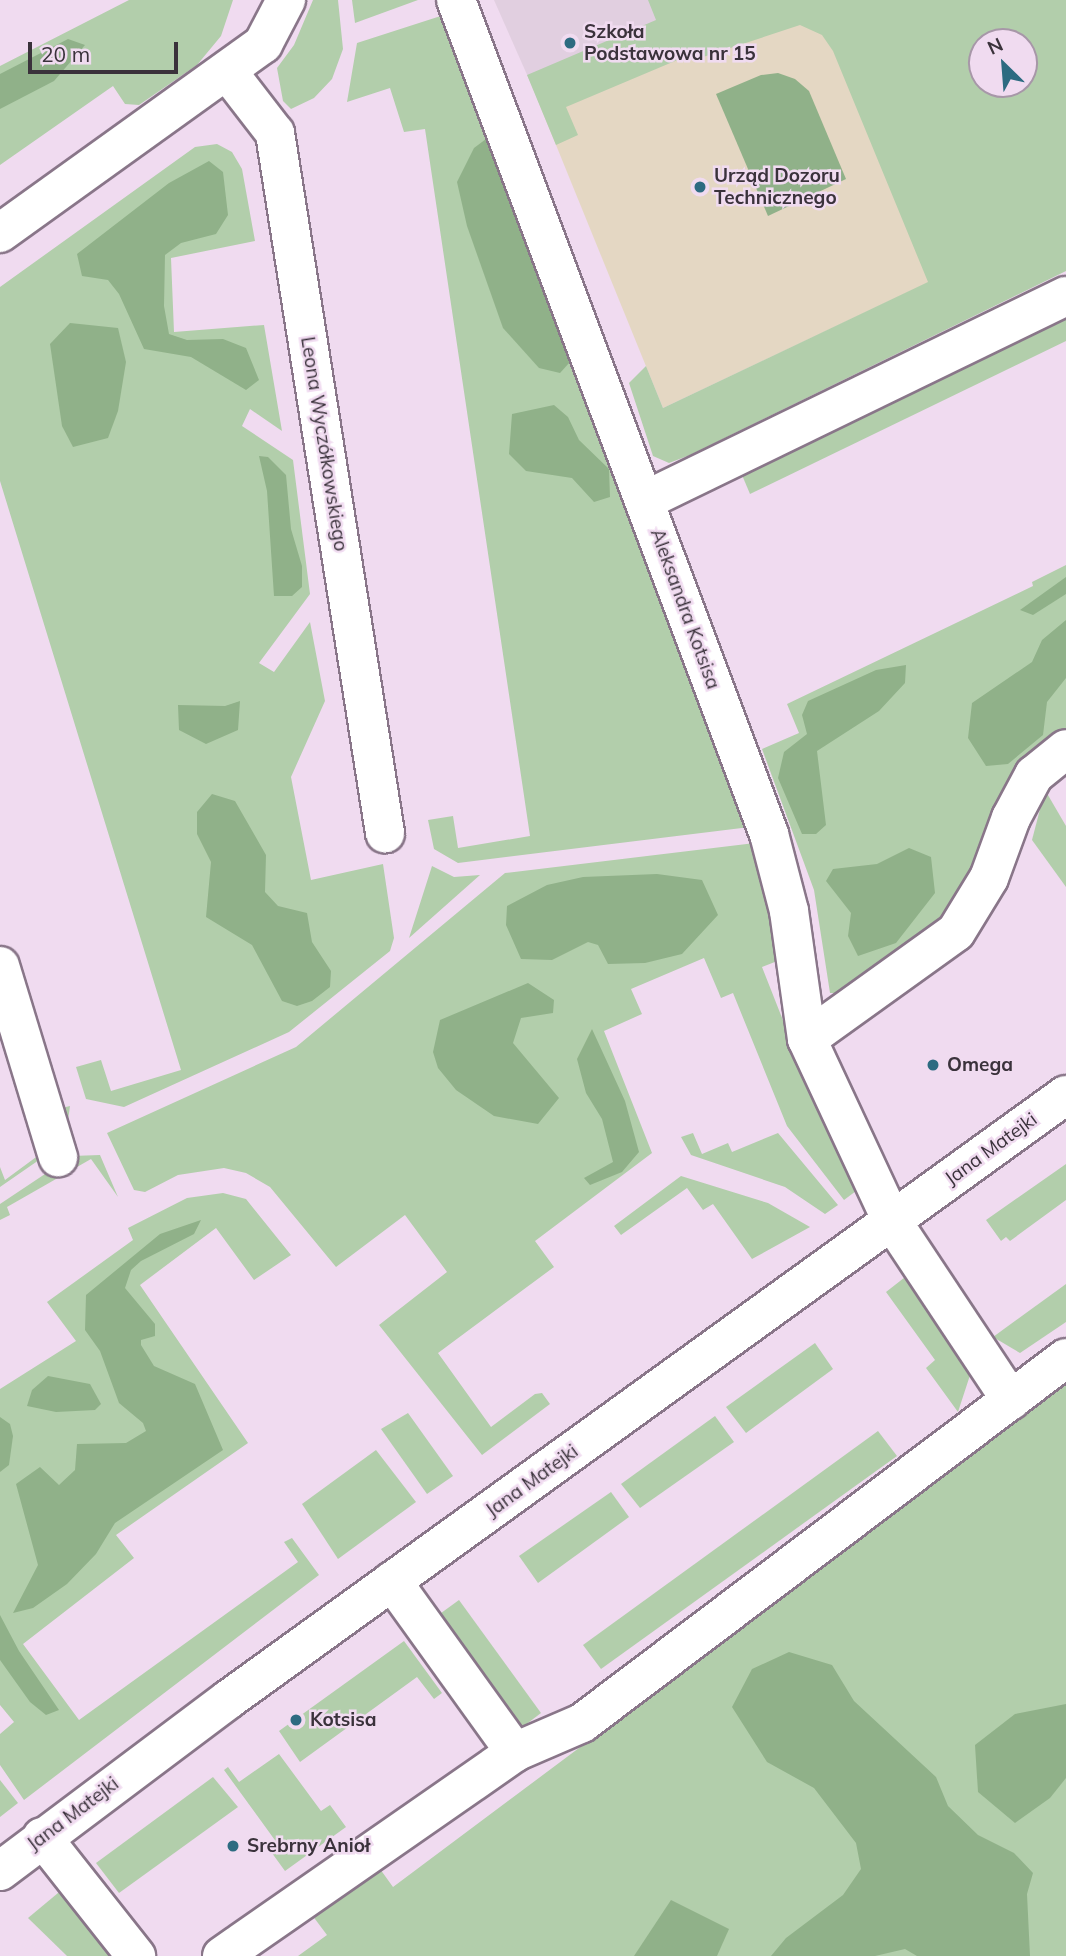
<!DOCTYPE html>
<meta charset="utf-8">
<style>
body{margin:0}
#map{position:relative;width:1066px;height:1956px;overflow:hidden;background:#f0dbf0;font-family:Mulish,sans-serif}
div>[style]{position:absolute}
.commercial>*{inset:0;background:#e4d7c3}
.education>*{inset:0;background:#e1cfe0}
.green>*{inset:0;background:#b2ceab}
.forest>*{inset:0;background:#90b189}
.roads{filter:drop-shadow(2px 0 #897689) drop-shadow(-2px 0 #897689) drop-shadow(0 2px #897689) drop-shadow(0 -2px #897689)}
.minor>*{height:38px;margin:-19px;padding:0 19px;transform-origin:19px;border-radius:19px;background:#fff}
.dots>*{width:19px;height:19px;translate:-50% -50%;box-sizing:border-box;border:4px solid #f0dbf0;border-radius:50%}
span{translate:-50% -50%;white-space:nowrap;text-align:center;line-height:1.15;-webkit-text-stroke:5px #f0dbf0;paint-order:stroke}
.poi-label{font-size:19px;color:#3a323b;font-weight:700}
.left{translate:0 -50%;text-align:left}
.street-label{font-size:19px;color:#3a323b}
.north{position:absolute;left:968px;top:28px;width:70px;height:70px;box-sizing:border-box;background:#f0dbf0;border:2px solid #a797a8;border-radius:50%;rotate:335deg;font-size:19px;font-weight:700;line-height:28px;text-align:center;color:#3a323b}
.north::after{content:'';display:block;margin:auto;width:24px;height:32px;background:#2d6b81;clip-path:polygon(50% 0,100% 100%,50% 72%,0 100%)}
.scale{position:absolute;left:28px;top:42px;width:150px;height:32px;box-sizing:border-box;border:4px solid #3a323b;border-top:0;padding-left:9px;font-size:21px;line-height:24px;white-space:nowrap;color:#3a323b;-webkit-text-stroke:5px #f0dbf0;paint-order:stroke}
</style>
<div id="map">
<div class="commercial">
<div style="clip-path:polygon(824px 0,940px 277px,663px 408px,532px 86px)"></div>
</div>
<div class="education">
<div style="clip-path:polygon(494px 0,729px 0,532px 86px)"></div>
</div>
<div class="green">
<div style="clip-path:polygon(129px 0,233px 0,221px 36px,197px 65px,139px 105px,125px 104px,113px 86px,0 165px,0 66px)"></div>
<div style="clip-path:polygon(313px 0,338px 0,343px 49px,332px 79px,314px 98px,291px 109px,283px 101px,277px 68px,294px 45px)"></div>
<div style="clip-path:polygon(352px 0,418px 0,355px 23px)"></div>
<div style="clip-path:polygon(evenodd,648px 0,1066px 0,1066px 271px,690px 455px,669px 463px,653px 456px,629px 383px,646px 366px,663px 408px,928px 282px,833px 51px,822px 35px,800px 25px,697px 59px,694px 53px,566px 107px,578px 135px,556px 145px,527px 75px,656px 20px,648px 0,1024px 42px,1024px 84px,982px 84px,982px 42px,1024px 42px)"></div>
<div style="clip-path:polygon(450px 13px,750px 827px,458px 863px,434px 849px,428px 820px,453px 816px,458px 848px,530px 836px,425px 129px,404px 132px,390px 88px,347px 102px,357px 43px)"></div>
<div style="clip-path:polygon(217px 144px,232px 152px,242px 169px,255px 241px,171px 258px,174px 332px,264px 325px,282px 431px,250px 409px,242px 426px,293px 460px,310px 594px,259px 663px,274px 672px,310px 622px,325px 701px,291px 777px,311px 880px,383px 864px,394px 938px,390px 951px,289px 1032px,124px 1107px,86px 1099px,76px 1067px,101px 1060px,111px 1091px,181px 1070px,0 481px,0 287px,195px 147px)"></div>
<div style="clip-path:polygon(1066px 316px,1066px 341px,750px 494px,742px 475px)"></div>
<div style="clip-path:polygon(1066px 565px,1066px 737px,943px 920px,839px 993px,830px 993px,814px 890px,762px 749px,799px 733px,787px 704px,1033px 586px,1032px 582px)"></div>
<div style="clip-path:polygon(1045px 790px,1066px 826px,1066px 887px,1032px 840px)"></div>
<div style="clip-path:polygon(755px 843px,785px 958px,762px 967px,801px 1066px,864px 1185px,844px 1200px,787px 1126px,733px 993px,721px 998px,704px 958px,631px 989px,642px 1014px,604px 1031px,652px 1153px,535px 1241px,554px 1267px,438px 1353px,491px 1427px,535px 1394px,542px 1393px,550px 1404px,482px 1455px,379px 1325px,447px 1272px,405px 1215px,336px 1267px,270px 1187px,246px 1173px,224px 1168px,178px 1175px,145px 1192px,134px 1190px,107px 1133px,296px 1047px,505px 873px)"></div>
<div style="clip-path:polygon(432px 866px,454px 877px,480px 875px,409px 938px)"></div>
<div style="clip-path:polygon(70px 1106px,65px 1142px,0 1187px,0 1167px,5px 1180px,43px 1152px,32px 1115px)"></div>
<div style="clip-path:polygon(693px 1133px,702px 1154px,728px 1143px,732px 1152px,778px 1133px,838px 1205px,825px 1214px,785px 1187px,691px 1155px,681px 1137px)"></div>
<div style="clip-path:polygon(100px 1155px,118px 1197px,91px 1159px,7px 1207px,10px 1215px,0 1220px,0 1204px,72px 1156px)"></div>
<div style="clip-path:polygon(1066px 1164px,1066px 1200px,1010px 1241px,1006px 1237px,1001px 1241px,986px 1220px)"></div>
<div style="clip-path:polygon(681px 1176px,768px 1203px,810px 1227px,752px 1259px,713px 1204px,703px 1210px,687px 1188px,621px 1235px,614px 1226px)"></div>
<div style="clip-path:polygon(223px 1193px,246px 1199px,291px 1255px,254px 1280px,216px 1228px,140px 1285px,248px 1443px,116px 1535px,134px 1558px,23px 1644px,79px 1720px,298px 1562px,284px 1542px,292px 1538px,319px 1575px,24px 1800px,0 1765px,0 1734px,14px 1722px,0 1705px,0 1389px,76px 1341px,47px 1302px,133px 1240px,128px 1228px,187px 1198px)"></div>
<div style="clip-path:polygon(909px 1274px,974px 1363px,958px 1412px,926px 1368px,935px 1360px,886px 1292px)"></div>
<div style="clip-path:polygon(1066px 1284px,1066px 1322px,1020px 1353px,993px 1337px)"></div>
<div style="clip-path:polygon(815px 1343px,833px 1369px,746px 1433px,726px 1407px)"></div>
<div style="clip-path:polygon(1066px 1384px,1066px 1956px,298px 1956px,327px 1935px,309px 1911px,375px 1862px,393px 1887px)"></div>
<div style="clip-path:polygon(408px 1413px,453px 1476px,427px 1494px,381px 1429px)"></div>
<div style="clip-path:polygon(715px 1416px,734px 1442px,640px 1508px,621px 1484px)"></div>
<div style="clip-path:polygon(878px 1431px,897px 1456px,601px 1669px,583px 1645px)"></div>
<div style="clip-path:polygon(376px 1450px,416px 1502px,338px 1559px,302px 1504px)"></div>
<div style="clip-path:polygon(611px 1492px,629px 1517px,538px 1583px,519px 1556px)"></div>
<div style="clip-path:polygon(459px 1600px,541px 1713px,520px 1729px,426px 1624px)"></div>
<div style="clip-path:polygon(404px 1641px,442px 1693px,434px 1699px,417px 1677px,300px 1762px,279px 1731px)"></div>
<div style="clip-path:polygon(279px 1754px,321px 1811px,330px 1805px,346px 1827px,285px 1871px,269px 1849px,277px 1843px,224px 1770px,228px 1767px,239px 1782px)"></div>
<div style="clip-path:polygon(213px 1777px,238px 1807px,119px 1893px,96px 1863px)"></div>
<div style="clip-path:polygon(0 1780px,18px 1803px,0 1817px)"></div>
<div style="clip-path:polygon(64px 1888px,117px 1956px,67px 1956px,28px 1918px)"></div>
</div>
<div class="forest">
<div style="clip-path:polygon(68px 39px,85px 45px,54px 81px,0 109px,0 74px)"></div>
<div style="clip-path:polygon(778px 73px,795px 79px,809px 91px,846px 179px,768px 216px,716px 94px,761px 75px)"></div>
<div style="clip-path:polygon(486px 139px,498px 149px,571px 349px,570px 362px,560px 373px,539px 368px,503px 328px,467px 226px,457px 182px,474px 148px)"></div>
<div style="clip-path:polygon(209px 161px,223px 172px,228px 215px,216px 234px,181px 243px,165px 255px,164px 306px,169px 334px,187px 340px,223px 339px,246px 348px,259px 380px,246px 390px,191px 357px,144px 349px,119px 294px,108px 280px,82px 276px,77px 254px,169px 183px)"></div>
<div style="clip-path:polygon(70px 323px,118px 328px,126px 362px,118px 411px,108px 438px,73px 447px,62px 426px,50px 344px)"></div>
<div style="clip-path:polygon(554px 405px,568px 417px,579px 440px,609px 469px,610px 497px,594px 502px,572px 478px,526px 471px,509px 454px,512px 414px)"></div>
<div style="clip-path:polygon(259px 456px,268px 457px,286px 475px,291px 529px,302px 566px,302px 587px,292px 596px,274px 596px,267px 491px)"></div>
<div style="clip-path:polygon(1066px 577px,1066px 594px,1033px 615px,1020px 610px)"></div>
<div style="clip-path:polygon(1066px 620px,1066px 678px,1047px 702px,1043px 735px,1008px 764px,986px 766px,968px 738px,972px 703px,1032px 662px,1042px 640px)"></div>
<div style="clip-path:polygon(906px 665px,905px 683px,879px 711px,817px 751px,826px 825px,816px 834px,802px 834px,778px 778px,784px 752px,807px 734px,802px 715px,808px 701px,876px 670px)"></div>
<div style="clip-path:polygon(240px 701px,238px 730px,206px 744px,179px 730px,178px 705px,225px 706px)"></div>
<div style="clip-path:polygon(212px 794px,235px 801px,266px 855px,265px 892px,278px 906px,307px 913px,312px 942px,331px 971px,330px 987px,312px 1001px,297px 1006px,282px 1001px,252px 945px,206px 917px,211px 862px,197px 834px,197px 812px)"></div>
<div style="clip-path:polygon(909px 848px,931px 857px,935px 893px,896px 943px,858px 956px,848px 936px,851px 913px,826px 881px,833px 869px,877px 864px)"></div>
<div style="clip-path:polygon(657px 874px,702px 880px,718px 915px,682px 954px,645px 963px,608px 964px,598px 945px,588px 942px,552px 960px,521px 959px,506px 925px,507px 906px,547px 885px,583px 877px)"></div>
<div style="clip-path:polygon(528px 983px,554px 1000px,553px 1013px,521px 1018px,513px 1043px,559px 1098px,538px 1124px,494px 1116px,456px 1090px,438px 1068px,433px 1052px,440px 1020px)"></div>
<div style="clip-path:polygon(592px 1029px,625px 1101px,639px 1152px,622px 1172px,590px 1185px,584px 1178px,613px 1162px,602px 1119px,586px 1093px,577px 1059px)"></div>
<div style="clip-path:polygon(201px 1220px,194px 1234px,141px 1261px,131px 1270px,125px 1288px,155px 1324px,155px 1336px,141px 1340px,141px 1345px,154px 1366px,195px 1384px,223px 1450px,115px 1523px,96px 1554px,67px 1584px,33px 1608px,13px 1613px,38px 1565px,16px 1484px,40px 1467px,59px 1485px,75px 1470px,77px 1444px,126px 1443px,146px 1431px,143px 1423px,119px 1403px,100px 1351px,85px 1330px,86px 1295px,160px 1234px)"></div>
<div style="clip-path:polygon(48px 1376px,90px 1384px,101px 1404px,95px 1410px,56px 1412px,27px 1406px,32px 1390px)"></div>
<div style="clip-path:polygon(0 1417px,10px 1424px,13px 1436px,9px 1465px,0 1472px)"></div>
<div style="clip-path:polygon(0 1615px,19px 1651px,59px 1710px,46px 1715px,30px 1702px,0 1660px)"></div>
<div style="clip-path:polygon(789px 1652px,832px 1665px,854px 1701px,936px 1777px,948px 1806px,978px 1835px,1014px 1853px,1033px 1873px,1027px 1894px,1030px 1956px,917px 1956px,905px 1949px,875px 1956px,771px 1956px,786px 1938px,843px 1895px,861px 1869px,856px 1843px,814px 1788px,767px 1762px,732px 1707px,752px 1669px)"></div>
<div style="clip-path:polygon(1066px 1704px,1066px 1778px,1050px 1798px,1015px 1823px,978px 1792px,975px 1745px,1015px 1714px)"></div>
<div style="clip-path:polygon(671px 1900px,729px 1929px,717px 1956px,634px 1956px)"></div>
</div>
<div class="roads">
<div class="minor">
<div style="left:456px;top:0;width:891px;rotate:69.43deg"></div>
<div style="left:769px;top:834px;width:80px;rotate:75.4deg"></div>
<div style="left:789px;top:911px;width:129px;rotate:82deg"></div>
<div style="left:807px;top:1039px;width:201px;rotate:65deg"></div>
<div style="left:892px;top:1221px;width:215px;rotate:56.4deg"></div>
<div style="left:227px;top:71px;width:78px;rotate:52.3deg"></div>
<div style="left:275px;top:133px;width:709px;rotate:81.07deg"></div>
<div style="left:0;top:233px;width:324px;rotate:-35.7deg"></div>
<div style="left:263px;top:44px;width:50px;rotate:-62.4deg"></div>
<div style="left:646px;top:500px;width:467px;rotate:-25.9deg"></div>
<div style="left:0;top:966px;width:200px;rotate:73.1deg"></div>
<div style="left:807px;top:1039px;width:183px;rotate:-35.7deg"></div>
<div style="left:956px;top:932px;width:63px;rotate:-58.6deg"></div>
<div style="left:989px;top:878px;width:64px;rotate:-69.9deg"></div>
<div style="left:1011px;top:818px;width:49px;rotate:-61.9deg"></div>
<div style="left:1034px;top:775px;width:41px;rotate:-39.1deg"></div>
<div style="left:392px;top:1581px;width:211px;rotate:54.3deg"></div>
<div style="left:42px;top:1837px;width:152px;rotate:51.7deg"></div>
<div style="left:0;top:1871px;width:286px;rotate:-36.9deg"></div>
<div style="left:229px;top:1699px;width:1032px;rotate:-35.82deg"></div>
<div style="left:222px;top:1956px;width:357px;rotate:-34.8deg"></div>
<div style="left:515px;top:1752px;width:73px;rotate:-23.4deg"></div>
<div style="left:582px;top:1723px;width:606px;rotate:-37.02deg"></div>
</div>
</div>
<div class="dots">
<div style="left:570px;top:43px;background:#2d6b81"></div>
<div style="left:700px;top:187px;background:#2d6b81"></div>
<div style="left:933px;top:1065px;background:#2d6b81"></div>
<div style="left:296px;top:1720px;background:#2d6b81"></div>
<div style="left:233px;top:1846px;background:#2d6b81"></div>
</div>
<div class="poi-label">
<span class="left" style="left:584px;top:43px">Szkoła<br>Podstawowa nr 15</span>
<span class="left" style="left:714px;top:187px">Urząd Dozoru<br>Technicznego</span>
<span class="left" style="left:947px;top:1065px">Omega</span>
<span class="left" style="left:310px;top:1720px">Kotsisa</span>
<span class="left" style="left:247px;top:1846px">Srebrny Anioł</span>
</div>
<div class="street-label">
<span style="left:324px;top:444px;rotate:81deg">Leona Wyczółkowskiego</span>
<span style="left:685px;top:609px;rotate:70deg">Aleksandra Kotsisa</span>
<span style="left:991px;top:1149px;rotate:-36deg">Jana Matejki</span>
<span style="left:532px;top:1481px;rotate:-36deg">Jana Matejki</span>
<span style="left:73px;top:1814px;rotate:-37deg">Jana Matejki</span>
</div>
<div class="north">N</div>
<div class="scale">20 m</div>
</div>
